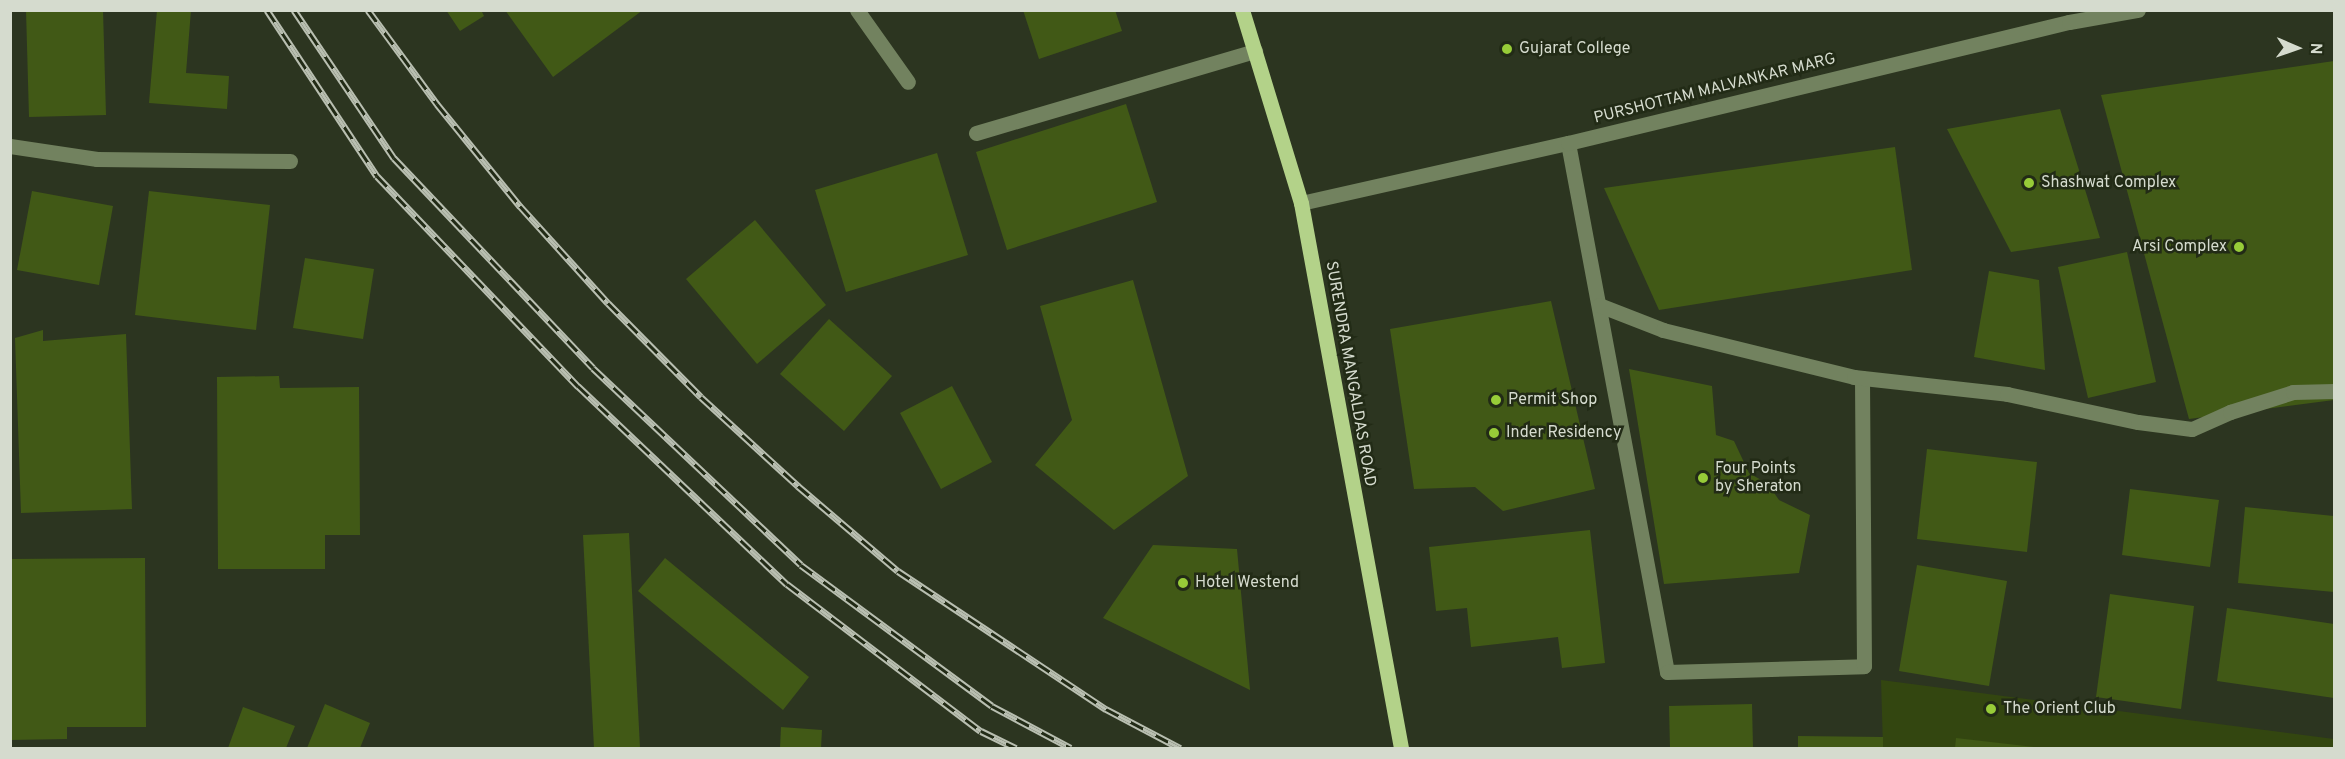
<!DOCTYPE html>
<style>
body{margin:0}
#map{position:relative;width:2345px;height:759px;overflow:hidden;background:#2c3520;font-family:Overpass,sans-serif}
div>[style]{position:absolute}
.green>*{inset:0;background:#334610}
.building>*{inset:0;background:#415916}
.minor>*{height:15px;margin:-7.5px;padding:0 7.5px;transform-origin:7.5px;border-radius:7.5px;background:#72825f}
.major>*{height:15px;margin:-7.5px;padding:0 7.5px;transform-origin:7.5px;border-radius:7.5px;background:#b3d289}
.rail>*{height:7px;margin-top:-3.5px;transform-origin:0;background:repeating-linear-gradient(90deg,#222b16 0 14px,#b9bfb1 0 28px);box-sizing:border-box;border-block:2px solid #b9bfb1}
.dots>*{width:16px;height:16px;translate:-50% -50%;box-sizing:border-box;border:3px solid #222b16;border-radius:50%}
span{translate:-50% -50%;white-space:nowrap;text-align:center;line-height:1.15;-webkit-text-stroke:5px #222b16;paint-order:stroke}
.poi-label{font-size:16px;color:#d5dbce}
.left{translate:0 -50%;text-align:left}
.right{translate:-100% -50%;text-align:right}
.street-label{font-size:16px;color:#d5dbce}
.frame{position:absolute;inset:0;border:12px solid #d5dbce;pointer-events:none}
.north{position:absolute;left:2267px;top:18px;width:60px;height:60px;-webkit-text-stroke:4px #222b16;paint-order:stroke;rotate:92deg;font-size:16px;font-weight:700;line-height:24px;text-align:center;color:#d5dbce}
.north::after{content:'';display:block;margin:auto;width:21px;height:27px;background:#d5dbce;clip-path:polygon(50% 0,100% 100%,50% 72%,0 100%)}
</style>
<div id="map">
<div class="green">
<div style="clip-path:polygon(1881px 680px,2334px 739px,2334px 748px,1883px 748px)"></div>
</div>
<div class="building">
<div style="clip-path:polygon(26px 10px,103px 10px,106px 115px,29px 117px)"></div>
<div style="clip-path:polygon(157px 10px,191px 10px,186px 73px,229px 76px,227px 109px,149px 103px)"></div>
<div style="clip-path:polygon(446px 10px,481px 10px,484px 16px,460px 31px)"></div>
<div style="clip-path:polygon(505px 10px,643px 10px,553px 77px)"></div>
<div style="clip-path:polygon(1023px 10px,1115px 10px,1122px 31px,1039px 59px)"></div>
<div style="clip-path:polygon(2334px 61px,2334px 400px,2189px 419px,2101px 95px)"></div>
<div style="clip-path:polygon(1126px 104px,1157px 202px,1007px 250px,976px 152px)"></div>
<div style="clip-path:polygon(2060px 109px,2100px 238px,2011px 252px,1947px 129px)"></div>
<div style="clip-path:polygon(1895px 147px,1912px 270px,1659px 310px,1604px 188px)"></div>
<div style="clip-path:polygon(937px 153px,968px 255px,846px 292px,815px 190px)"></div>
<div style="clip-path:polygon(32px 191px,113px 206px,99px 285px,17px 270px)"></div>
<div style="clip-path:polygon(149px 191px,270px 205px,256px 330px,135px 315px)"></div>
<div style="clip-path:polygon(755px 220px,826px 305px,757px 364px,686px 279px)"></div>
<div style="clip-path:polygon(2127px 252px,2156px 382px,2088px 398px,2058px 267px)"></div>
<div style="clip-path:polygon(305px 258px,374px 269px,363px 339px,293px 328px)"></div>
<div style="clip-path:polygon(1989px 271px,2039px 280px,2045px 370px,1974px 357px)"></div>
<div style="clip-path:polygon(1133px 280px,1188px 476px,1114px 530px,1035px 465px,1072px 420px,1040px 306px)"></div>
<div style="clip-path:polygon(1551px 301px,1595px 489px,1503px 511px,1475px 487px,1414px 489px,1390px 329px)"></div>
<div style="clip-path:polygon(829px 319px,892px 376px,844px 431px,780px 374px)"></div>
<div style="clip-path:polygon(43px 330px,43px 341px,126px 334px,132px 509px,21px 513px,15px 338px)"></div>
<div style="clip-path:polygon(1629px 369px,1712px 386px,1716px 435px,1734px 441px,1749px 473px,1768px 484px,1779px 500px,1810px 515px,1799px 573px,1664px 584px)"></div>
<div style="clip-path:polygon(279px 376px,280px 388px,359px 387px,360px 535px,325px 535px,325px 569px,218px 569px,217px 377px)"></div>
<div style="clip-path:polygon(952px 386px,992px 462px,941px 489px,900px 413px)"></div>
<div style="clip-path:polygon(1927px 449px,2037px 462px,2027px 552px,1917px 539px)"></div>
<div style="clip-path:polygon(2130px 489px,2219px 500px,2210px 567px,2122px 555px)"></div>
<div style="clip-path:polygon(2245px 507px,2334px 516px,2334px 592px,2238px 583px)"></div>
<div style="clip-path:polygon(1590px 530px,1605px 663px,1562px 668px,1558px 637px,1471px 647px,1467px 608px,1436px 611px,1429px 547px)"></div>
<div style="clip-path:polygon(629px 533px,640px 748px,594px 748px,583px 535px)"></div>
<div style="clip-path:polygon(1153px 545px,1237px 549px,1250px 690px,1103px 618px)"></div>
<div style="clip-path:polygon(145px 558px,146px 727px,67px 727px,67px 739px,10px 740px,10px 559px)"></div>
<div style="clip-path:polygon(665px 558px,809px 677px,783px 710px,638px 591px)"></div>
<div style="clip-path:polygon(1917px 565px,2007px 581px,1989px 686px,1899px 671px)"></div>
<div style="clip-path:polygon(2110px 594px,2194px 606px,2181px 709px,2096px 697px)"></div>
<div style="clip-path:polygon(2227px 608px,2334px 624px,2334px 698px,2217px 681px)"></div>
<div style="clip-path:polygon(325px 704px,370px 723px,360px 748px,307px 748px)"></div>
<div style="clip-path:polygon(1752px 704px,1753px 748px,1670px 748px,1669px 706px)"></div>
<div style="clip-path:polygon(243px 707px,295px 726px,286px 748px,228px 748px)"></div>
<div style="clip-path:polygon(781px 727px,822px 730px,821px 748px,780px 748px)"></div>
<div style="clip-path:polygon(1798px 736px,1883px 737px,1883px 748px,1798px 748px)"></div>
<div style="clip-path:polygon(1956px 738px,2034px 747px,2033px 748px,1955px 748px)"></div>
</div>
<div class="minor">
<div style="left:857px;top:10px;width:88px;rotate:54.7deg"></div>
<div style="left:976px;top:133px;width:291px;rotate:-16.4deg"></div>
<div style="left:1568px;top:143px;width:538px;rotate:79.4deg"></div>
<div style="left:1667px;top:672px;width:197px;rotate:-1.7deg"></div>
<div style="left:1864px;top:666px;width:288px;rotate:-90.4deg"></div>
<div style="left:10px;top:146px;width:88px;rotate:8.5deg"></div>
<div style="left:97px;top:159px;width:193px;rotate:0.6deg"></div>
<div style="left:1301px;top:203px;width:274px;rotate:-12.7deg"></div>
<div style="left:1568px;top:143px;width:515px;rotate:-13.58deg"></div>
<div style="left:2069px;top:22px;width:70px;rotate:-9.9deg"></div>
<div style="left:1599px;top:305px;width:69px;rotate:21.3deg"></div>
<div style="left:1663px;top:330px;width:197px;rotate:13.8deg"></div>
<div style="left:1854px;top:377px;width:154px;rotate:6.3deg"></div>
<div style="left:2007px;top:394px;width:134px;rotate:12.1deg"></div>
<div style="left:2138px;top:422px;width:54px;rotate:7.4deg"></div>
<div style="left:2192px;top:429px;width:42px;rotate:-24.1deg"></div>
<div style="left:2230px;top:412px;width:66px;rotate:-17.6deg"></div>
<div style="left:2293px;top:392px;width:41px;rotate:-1.4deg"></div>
</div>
<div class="major">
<div style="left:1242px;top:10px;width:202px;rotate:73deg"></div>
<div style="left:1301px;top:203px;width:554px;rotate:79.6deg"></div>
</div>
<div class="rail">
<div style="left:267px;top:10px;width:199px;rotate:56.5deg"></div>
<div style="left:377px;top:176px;width:291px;rotate:46.3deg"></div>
<div style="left:578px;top:386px;width:288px;rotate:43.5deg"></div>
<div style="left:787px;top:584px;width:243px;rotate:37.2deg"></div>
<div style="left:981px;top:731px;width:39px;rotate:26deg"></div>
<div style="left:294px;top:10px;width:179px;rotate:56deg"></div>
<div style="left:394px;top:158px;width:289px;rotate:46.5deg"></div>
<div style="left:593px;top:368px;width:286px;rotate:43.4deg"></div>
<div style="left:801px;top:565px;width:237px;rotate:36.4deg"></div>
<div style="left:992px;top:706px;width:89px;rotate:28deg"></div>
<div style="left:368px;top:10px;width:117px;rotate:53.7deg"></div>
<div style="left:437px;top:104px;width:132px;rotate:50.9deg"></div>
<div style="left:520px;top:206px;width:131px;rotate:47.8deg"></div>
<div style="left:608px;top:303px;width:132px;rotate:45.3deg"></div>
<div style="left:701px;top:397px;width:132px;rotate:42.5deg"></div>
<div style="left:798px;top:486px;width:131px;rotate:40.4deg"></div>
<div style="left:898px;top:571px;width:250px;rotate:33.6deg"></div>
<div style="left:1106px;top:709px;width:84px;rotate:27.8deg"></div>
</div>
<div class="dots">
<div style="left:1507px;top:49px;background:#97cc38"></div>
<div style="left:2029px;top:183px;background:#97cc38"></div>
<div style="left:2239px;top:247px;background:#97cc38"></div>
<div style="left:1496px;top:400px;background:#97cc38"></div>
<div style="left:1494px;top:433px;background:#97cc38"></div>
<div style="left:1703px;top:478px;background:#97cc38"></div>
<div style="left:1183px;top:583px;background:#97cc38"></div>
<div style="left:1991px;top:709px;background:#97cc38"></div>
</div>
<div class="poi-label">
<span class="left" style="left:1519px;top:49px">Gujarat College</span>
<span class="left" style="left:2041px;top:183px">Shashwat Complex</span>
<span class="right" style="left:2227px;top:247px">Arsi Complex</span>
<span class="left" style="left:1508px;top:400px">Permit Shop</span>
<span class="left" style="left:1506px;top:433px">Inder Residency</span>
<span class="left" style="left:1715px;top:478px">Four Points<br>by Sheraton</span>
<span class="left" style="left:1195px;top:583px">Hotel Westend</span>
<span class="left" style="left:2003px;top:709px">The Orient Club</span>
</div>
<div class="street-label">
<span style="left:1715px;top:89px;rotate:-14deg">PURSHOTTAM MALVANKAR MARG</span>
<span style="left:1350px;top:374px;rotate:80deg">SURENDRA MANGALDAS ROAD</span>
</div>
<div class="frame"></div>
<div class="north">N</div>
</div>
